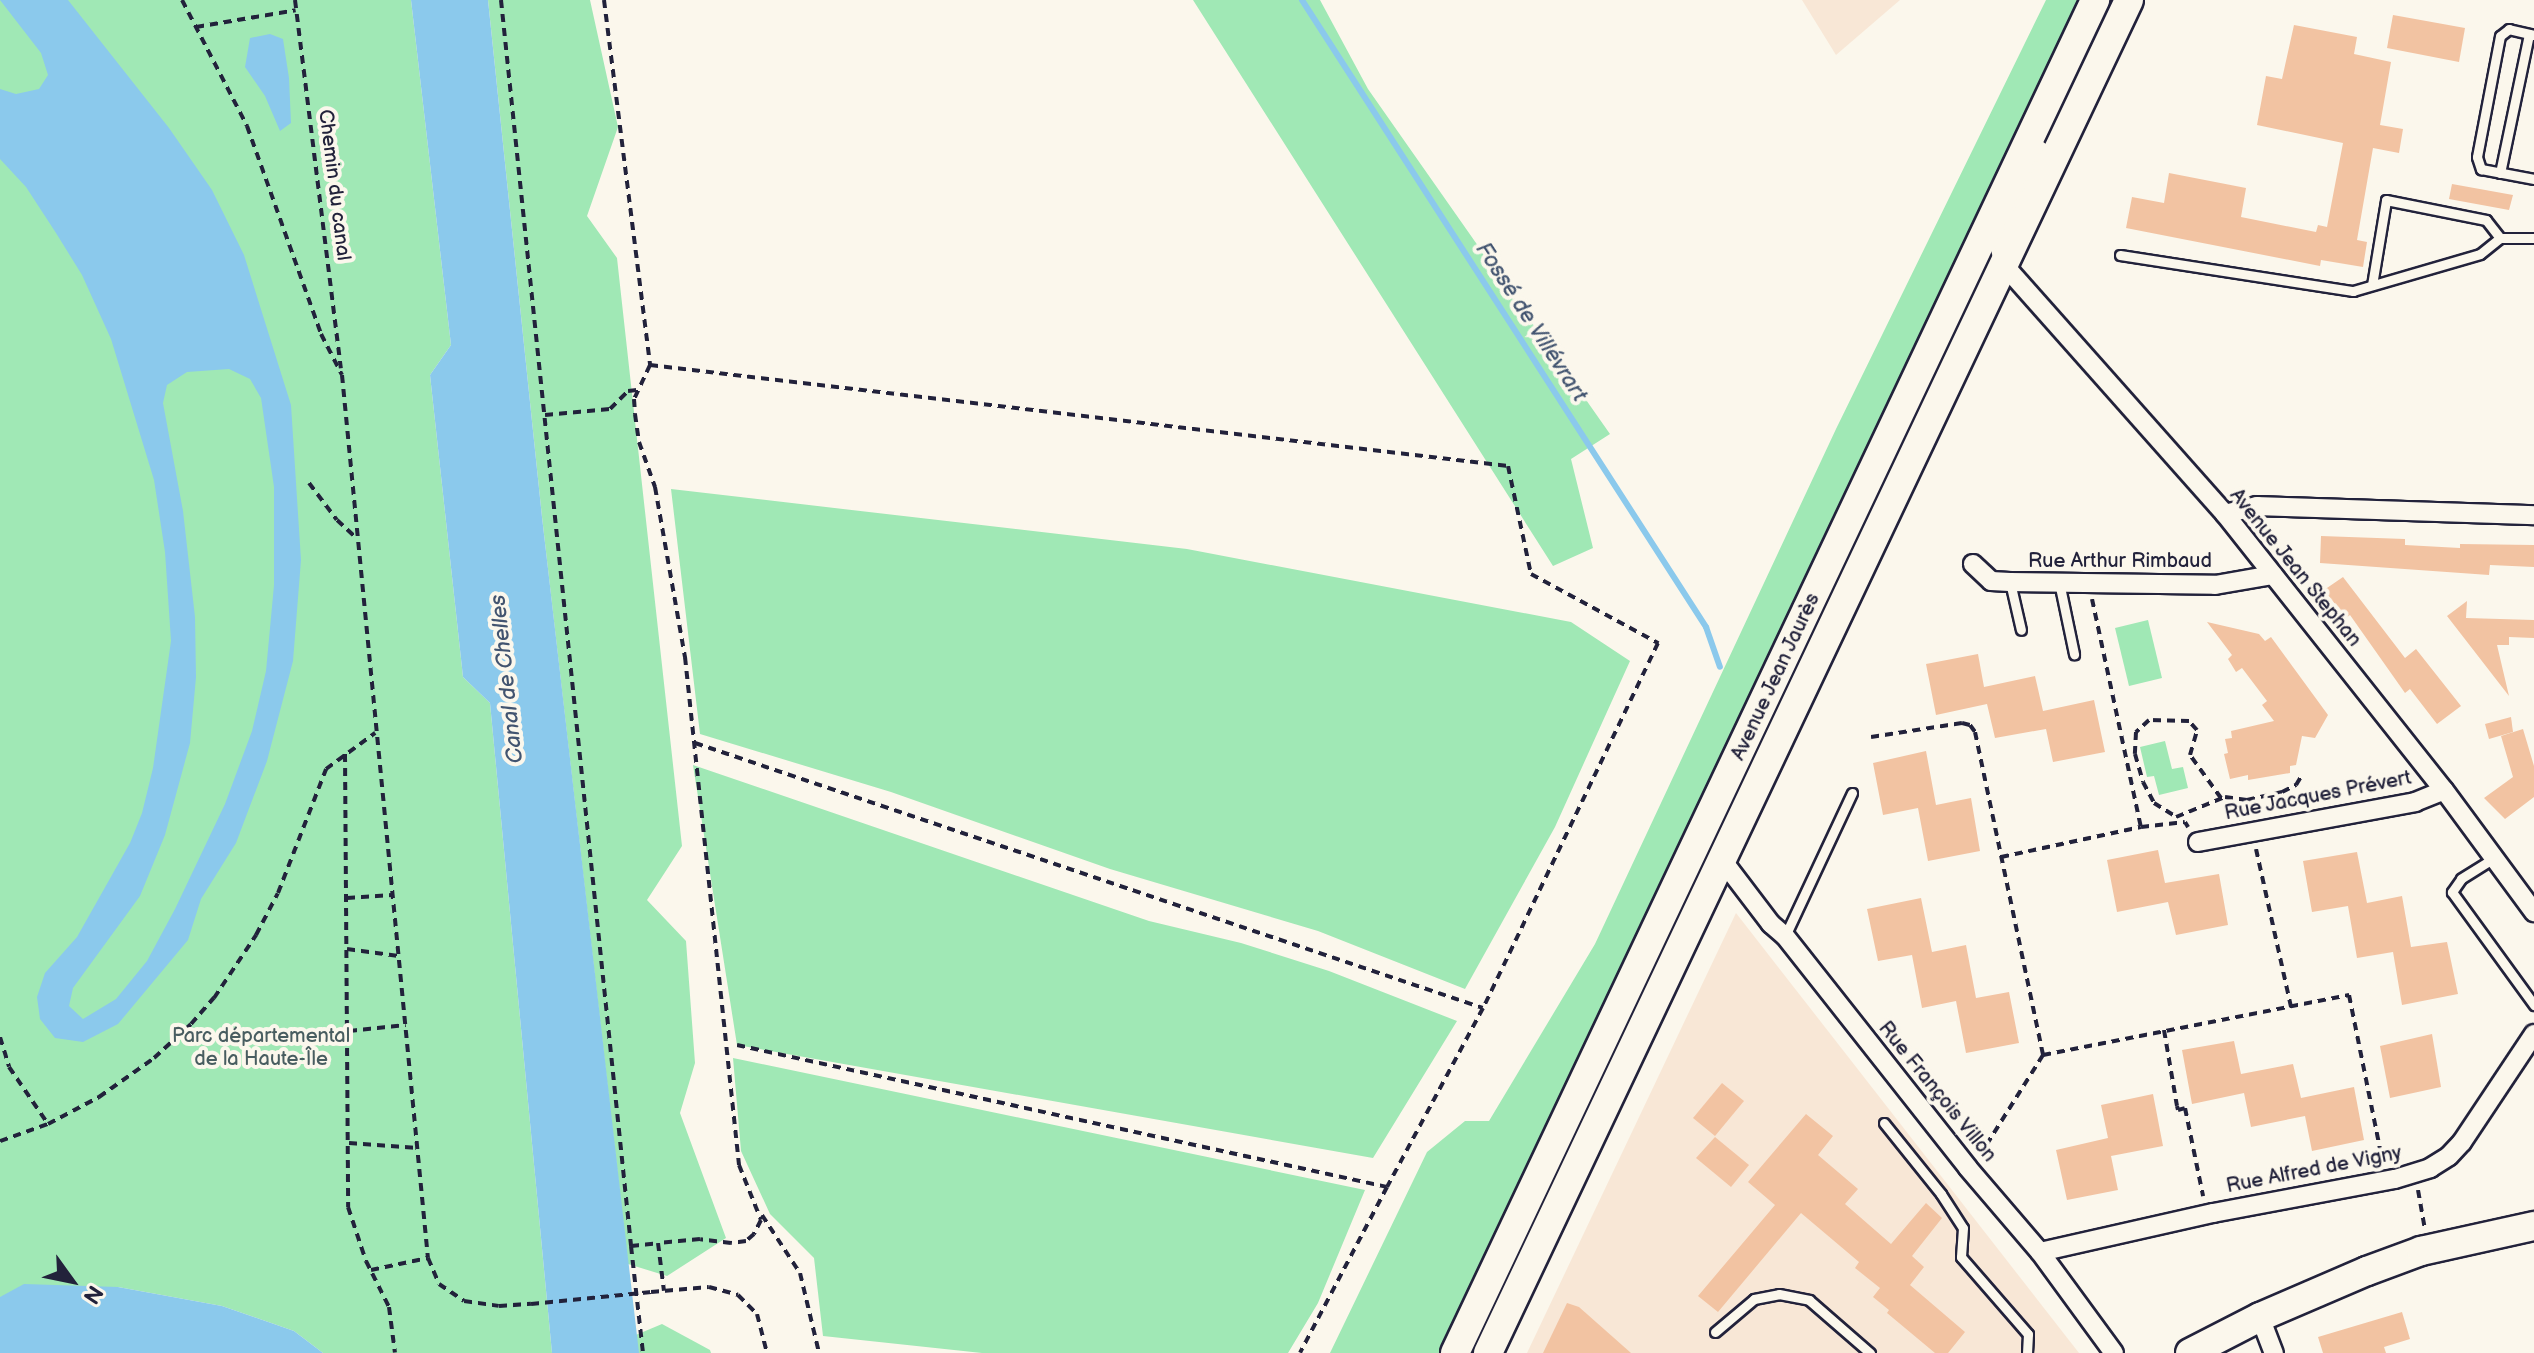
<!DOCTYPE html>
<meta charset="utf-8">
<style>
body{margin:0}
#map{position:relative;width:2534px;height:1353px;overflow:hidden;background:#fbf7ec;font-family:"Balsamiq Sans",sans-serif}
div>[style]{position:absolute}
.built>*{inset:0;background:#f8e7d6}
.green>*{inset:0;background:#a0e8b5}
.water>*{inset:0;background:#8bc9ec}
.stream>*{height:6px;margin:-3px;padding:0 3px;transform-origin:3px;border-radius:3px;background:#8bc9ec}
.building>*{inset:0;background:#f2c3a2}
.path>*{height:4px;margin-top:-2px;transform-origin:0;background:repeating-linear-gradient(90deg,#22223b 0 8px,transparent 0 14px)}
.roads{filter:drop-shadow(2px 0 #22223b) drop-shadow(-2px 0 #22223b) drop-shadow(0 2px #22223b) drop-shadow(0 -2px #22223b)}
.lane>*{height:9px;margin:-4.5px;padding:0 4.5px;transform-origin:4.5px;border-radius:4.5px;background:#fbf7ec}
.street>*{height:18px;margin:-9px;padding:0 9px;transform-origin:9px;border-radius:9px;background:#fbf7ec}
.primary>*{height:28px;margin:-14px;padding:0 14px;transform-origin:14px;border-radius:14px;background:#fbf7ec}
.path-bridge>*{height:4px;margin-top:-2px;transform-origin:0;background:repeating-linear-gradient(90deg,#22223b 0 8px,transparent 0 14px)}
span{translate:-50% -50%;white-space:nowrap;text-align:center;line-height:1.15;-webkit-text-stroke:8px #fbf7ec;paint-order:stroke}
.street-label{font-size:20px;color:#22223b}
.park-label{font-size:20px;color:#485d60}
.water-label{font-size:22px;color:#425470;font-style:italic}
.north{position:absolute;left:32px;top:1241px;width:80px;height:80px;-webkit-text-stroke:6px #fbf7ec;paint-order:stroke;rotate:123deg;font-size:22px;font-weight:700;line-height:32px;text-align:center;color:#22223b}
.north::after{content:'';display:block;margin:auto;width:28px;height:36px;background:#22223b;clip-path:polygon(50% 0,100% 100%,50% 72%,0 100%)}
</style>
<div id="map">
<div class="built">
<div style="clip-path:polygon(1802px 0,1900px 0,1836px 55px)"></div>
<div style="clip-path:polygon(1736px 913px,2079px 1353px,1527px 1353px)"></div>
</div>
<div class="green">
<div style="clip-path:polygon(0 0,411px 0,451px 345px,430px 375px,463px 677px,490px 703px,552px 1353px,323px 1353px,294px 1331px,222px 1306px,118px 1287px,0 1297px)"></div>
<div style="clip-path:polygon(488px 0,590px 0,618px 127px,587px 216px,617px 258px,682px 846px,647px 900px,686px 941px,695px 1063px,680px 1113px,726px 1238px,667px 1276px,628px 1264px,542px 517px)"></div>
<div style="clip-path:polygon(1193px 0,1320px 0,1368px 89px,1610px 434px,1571px 459px,1593px 548px,1553px 566px)"></div>
<div style="clip-path:polygon(2046px 0,2087px 0,1443px 1353px,1330px 1353px,1427px 1152px,1465px 1121px,1489px 1121px,1595px 944px,1836px 429px)"></div>
<div style="clip-path:polygon(671px 489px,1187px 549px,1571px 622px,1630px 661px,1555px 827px,1465px 989px,1318px 931px,1110px 869px,891px 792px,700px 734px)"></div>
<div style="clip-path:polygon(2148px 620px,2162px 678px,2129px 686px,2115px 628px)"></div>
<div style="clip-path:polygon(2165px 741px,2172px 769px,2183px 767px,2188px 788px,2159px 795px,2154px 776px,2147px 777px,2140px 747px)"></div>
<div style="clip-path:polygon(693px 765px,1149px 921px,1241px 943px,1329px 971px,1457px 1021px,1373px 1158px,737px 1045px)"></div>
<div style="clip-path:polygon(733px 1058px,1365px 1190px,1318px 1303px,1288px 1353px,982px 1353px,823px 1336px,814px 1258px,770px 1214px,741px 1151px)"></div>
<div style="clip-path:polygon(662px 1324px,710px 1350px,711px 1353px,633px 1353px,631px 1337px)"></div>
</div>
<div class="water">
<div style="clip-path:polygon(evenodd,0 0,68px 0,169px 128px,212px 190px,244px 255px,291px 405px,301px 560px,293px 661px,267px 761px,236px 843px,201px 899px,188px 940px,118px 1024px,83px 1042px,55px 1038px,40px 1019px,37px 997px,45px 973px,77px 937px,130px 843px,142px 813px,153px 768px,171px 641px,165px 552px,154px 480px,111px 339px,82px 275px,56px 233px,26px 187px,0 159px,0 89px,16px 94px,39px 89px,48px 75px,41px 53px,0 0,229px 369px,250px 379px,261px 398px,274px 487px,274px 585px,266px 671px,252px 731px,225px 804px,175px 909px,147px 961px,116px 999px,83px 1019px,69px 1006px,73px 988px,140px 896px,165px 835px,190px 743px,196px 677px,195px 617px,183px 511px,163px 403px,167px 385px,187px 372px,229px 369px)"></div>
<div style="clip-path:polygon(411px 0,488px 0,542px 517px,639px 1353px,552px 1353px,490px 703px,463px 677px,430px 375px,451px 345px)"></div>
<div style="clip-path:polygon(270px 34px,283px 39px,289px 78px,291px 123px,280px 131px,265px 96px,245px 67px,250px 38px)"></div>
<div style="clip-path:polygon(24px 1284px,118px 1287px,222px 1306px,294px 1331px,323px 1353px,0 1353px,0 1297px)"></div>
</div>
<div class="stream">
<div style="left:1302px;top:0;width:746px;rotate:57.2deg"></div>
<div style="left:1706px;top:627px;width:42px;rotate:70.7deg"></div>
</div>
<div class="building">
<div style="clip-path:polygon(2393px 15px,2465px 28px,2459px 62px,2387px 48px)"></div>
<div style="clip-path:polygon(2294px 25px,2357px 37px,2354px 54px,2391px 62px,2380px 125px,2403px 129px,2399px 153px,2373px 148px,2357px 240px,2367px 242px,2363px 267px,2321px 260px,2320px 266px,2126px 228px,2132px 197px,2164px 203px,2169px 173px,2246px 188px,2241px 217px,2316px 232px,2318px 225px,2327px 227px,2343px 143px,2257px 125px,2266px 76px,2282px 79px)"></div>
<div style="clip-path:polygon(2452px 184px,2513px 195px,2509px 210px,2449px 199px)"></div>
<div style="clip-path:polygon(2321px 536px,2405px 539px,2405px 545px,2460px 548px,2460px 544px,2534px 545px,2534px 567px,2490px 565px,2489px 575px,2320px 563px)"></div>
<div style="clip-path:polygon(2343px 577px,2405px 658px,2416px 649px,2461px 706px,2437px 724px,2410px 689px,2405px 693px,2350px 615px,2346px 618px,2324px 590px)"></div>
<div style="clip-path:polygon(2467px 601px,2466px 618px,2534px 620px,2534px 638px,2509px 637px,2509px 645px,2497px 645px,2509px 696px,2447px 616px)"></div>
<div style="clip-path:polygon(2207px 622px,2259px 634px,2265px 641px,2271px 637px,2328px 715px,2315px 738px,2302px 736px,2296px 765px,2290px 766px,2290px 773px,2248px 780px,2248px 775px,2230px 779px,2224px 754px,2228px 753px,2225px 739px,2232px 738px,2231px 731px,2274px 721px,2262px 705px,2267px 701px,2242px 668px,2236px 672px,2228px 659px,2232px 655px)"></div>
<div style="clip-path:polygon(1978px 654px,1984px 687px,2035px 676px,2043px 711px,2094px 700px,2105px 752px,2053px 762px,2046px 729px,1995px 738px,1987px 704px,1936px 715px,1926px 664px)"></div>
<div style="clip-path:polygon(2511px 717px,2513px 732px,2489px 739px,2485px 724px)"></div>
<div style="clip-path:polygon(2523px 729px,2534px 766px,2534px 797px,2505px 819px,2484px 798px,2513px 777px,2501px 736px)"></div>
<div style="clip-path:polygon(1926px 751px,1936px 805px,1971px 798px,1980px 851px,1928px 861px,1918px 808px,1883px 815px,1873px 763px)"></div>
<div style="clip-path:polygon(2158px 850px,2165px 883px,2219px 874px,2228px 925px,2176px 935px,2168px 902px,2117px 912px,2107px 860px)"></div>
<div style="clip-path:polygon(2357px 852px,2367px 903px,2402px 896px,2411px 947px,2447px 942px,2458px 994px,2402px 1005px,2393px 952px,2357px 958px,2348px 906px,2312px 912px,2303px 861px)"></div>
<div style="clip-path:polygon(1921px 898px,1932px 952px,1966px 945px,1976px 998px,2009px 992px,2019px 1043px,1966px 1053px,1956px 1001px,1922px 1008px,1912px 955px,1878px 961px,1867px 909px)"></div>
<div style="clip-path:polygon(2432px 1034px,2441px 1087px,2390px 1098px,2380px 1046px)"></div>
<div style="clip-path:polygon(2234px 1041px,2241px 1074px,2293px 1064px,2301px 1098px,2354px 1087px,2364px 1140px,2312px 1151px,2305px 1116px,2251px 1127px,2244px 1093px,2192px 1104px,2182px 1050px)"></div>
<div style="clip-path:polygon(1722px 1083px,1744px 1101px,1715px 1136px,1693px 1118px)"></div>
<div style="clip-path:polygon(2153px 1094px,2163px 1146px,2111px 1156px,2118px 1190px,2067px 1200px,2056px 1150px,2108px 1138px,2101px 1105px)"></div>
<div style="clip-path:polygon(1806px 1114px,1833px 1136px,1818px 1155px,1858px 1189px,1845px 1204px,1891px 1244px,1926px 1203px,1942px 1218px,1912px 1256px,1924px 1267px,1910px 1285px,1965px 1332px,1948px 1353px,1935px 1353px,1887px 1313px,1889px 1310px,1873px 1297px,1880px 1288px,1855px 1268px,1859px 1262px,1801px 1213px,1718px 1312px,1698px 1296px,1775px 1205px,1748px 1182px)"></div>
<div style="clip-path:polygon(1715px 1137px,1749px 1165px,1731px 1187px,1696px 1158px)"></div>
<div style="clip-path:polygon(1567px 1303px,1579px 1307px,1631px 1353px,1543px 1353px)"></div>
<div style="clip-path:polygon(2402px 1312px,2410px 1339px,2384px 1347px,2386px 1353px,2323px 1353px,2318px 1337px)"></div>
</div>
<div class="path">
<div style="left:182px;top:0;width:142px;rotate:62.7deg"></div>
<div style="left:247px;top:126px;width:221px;rotate:70.4deg"></div>
<div style="left:321px;top:334px;width:46px;rotate:62.9deg"></div>
<div style="left:342px;top:375px;width:887px;rotate:84.44deg"></div>
<div style="left:428px;top:1258px;width:28px;rotate:67deg"></div>
<div style="left:439px;top:1284px;width:30px;rotate:34deg"></div>
<div style="left:464px;top:1301px;width:35px;rotate:8deg"></div>
<div style="left:499px;top:1306px;width:32px;rotate:-4deg"></div>
<div style="left:295px;top:0;width:371px;rotate:82.9deg"></div>
<div style="left:501px;top:0;width:1253px;rotate:84.04deg"></div>
<div style="left:631px;top:1246px;width:27px;rotate:-6deg"></div>
<div style="left:658px;top:1243px;width:48px;rotate:82.9deg"></div>
<div style="left:604px;top:0;width:368px;rotate:82.8deg"></div>
<div style="left:650px;top:365px;width:38px;rotate:115deg"></div>
<div style="left:634px;top:399px;width:15px;rotate:86deg"></div>
<div style="left:635px;top:414px;width:28px;rotate:82deg"></div>
<div style="left:639px;top:442px;width:48px;rotate:70.4deg"></div>
<div style="left:655px;top:487px;width:173px;rotate:80deg"></div>
<div style="left:685px;top:657px;width:511px;rotate:83.93deg"></div>
<div style="left:739px;top:1165px;width:59px;rotate:68.2deg"></div>
<div style="left:761px;top:1220px;width:16px;rotate:117deg"></div>
<div style="left:754px;top:1234px;width:11px;rotate:139deg"></div>
<div style="left:746px;top:1241px;width:15px;rotate:172deg"></div>
<div style="left:731px;top:1243px;width:31px;rotate:-173deg"></div>
<div style="left:700px;top:1239px;width:42px;rotate:174.6deg"></div>
<div style="left:196px;top:27px;width:101px;rotate:-9.6deg"></div>
<div style="left:650px;top:365px;width:864px;rotate:6.71deg"></div>
<div style="left:1508px;top:466px;width:110px;rotate:78deg"></div>
<div style="left:1531px;top:574px;width:145px;rotate:28.5deg"></div>
<div style="left:1658px;top:643px;width:405px;rotate:115.6deg"></div>
<div style="left:545px;top:415px;width:65px;rotate:-5.3deg"></div>
<div style="left:610px;top:409px;width:25px;rotate:-45deg"></div>
<div style="left:628px;top:391px;width:9px;rotate:-6deg"></div>
<div style="left:309px;top:483px;width:46px;rotate:52.9deg"></div>
<div style="left:337px;top:520px;width:25px;rotate:43deg"></div>
<div style="left:2092px;top:599px;width:233px;rotate:77.9deg"></div>
<div style="left:1871px;top:737px;width:92px;rotate:-8.7deg"></div>
<div style="left:1962px;top:723px;width:8px;rotate:14deg"></div>
<div style="left:1970px;top:725px;width:9px;rotate:54deg"></div>
<div style="left:1975px;top:732px;width:330px;rotate:78.1deg"></div>
<div style="left:2043px;top:1055px;width:118px;rotate:122.2deg"></div>
<div style="left:695px;top:743px;width:831px;rotate:18.59deg"></div>
<div style="left:1483px;top:1008px;width:203px;rotate:118.2deg"></div>
<div style="left:345px;top:754px;width:453px;rotate:89.6deg"></div>
<div style="left:348px;top:1207px;width:57px;rotate:71.6deg"></div>
<div style="left:366px;top:1261px;width:51px;rotate:63.4deg"></div>
<div style="left:389px;top:1307px;width:46px;rotate:82.6deg"></div>
<div style="left:2221px;top:798px;width:53px;rotate:-125.8deg"></div>
<div style="left:2190px;top:755px;width:26px;rotate:-74deg"></div>
<div style="left:2197px;top:730px;width:12px;rotate:-132deg"></div>
<div style="left:2189px;top:721px;width:40px;rotate:-178.6deg"></div>
<div style="left:2149px;top:720px;width:18px;rotate:137deg"></div>
<div style="left:2136px;top:732px;width:22px;rotate:93deg"></div>
<div style="left:2135px;top:754px;width:29px;rotate:74deg"></div>
<div style="left:2143px;top:782px;width:24px;rotate:62deg"></div>
<div style="left:2154px;top:803px;width:26px;rotate:32deg"></div>
<div style="left:2176px;top:817px;width:53px;rotate:-22.2deg"></div>
<div style="left:2225px;top:797px;width:22px;rotate:8deg"></div>
<div style="left:2247px;top:800px;width:36px;rotate:-13deg"></div>
<div style="left:2282px;top:792px;width:16px;rotate:-27deg"></div>
<div style="left:2296px;top:785px;width:12px;rotate:-59deg"></div>
<div style="left:2256px;top:849px;width:162px;rotate:77.5deg"></div>
<div style="left:2001px;top:857px;width:143px;rotate:-12.1deg"></div>
<div style="left:2141px;top:827px;width:44px;rotate:-6.5deg"></div>
<div style="left:2185px;top:822px;width:6px;rotate:59deg"></div>
<div style="left:347px;top:898px;width:45px;rotate:-3.8deg"></div>
<div style="left:347px;top:949px;width:52px;rotate:7.7deg"></div>
<div style="left:2164px;top:1030px;width:77px;rotate:80.3deg"></div>
<div style="left:2177px;top:1106px;width:4px;rotate:76deg"></div>
<div style="left:2178px;top:1110px;width:7px;rotate:-16deg"></div>
<div style="left:2185px;top:1108px;width:90px;rotate:78.4deg"></div>
<div style="left:349px;top:1031px;width:57px;rotate:-6deg"></div>
<div style="left:0;top:1037px;width:31px;rotate:73deg"></div>
<div style="left:9px;top:1067px;width:69px;rotate:55.6deg"></div>
<div style="left:737px;top:1045px;width:665px;rotate:12.32deg"></div>
<div style="left:1387px;top:1187px;width:187px;rotate:117.7deg"></div>
<div style="left:2043px;top:1055px;width:312px;rotate:-11.1deg"></div>
<div style="left:2349px;top:995px;width:172px;rotate:78.6deg"></div>
<div style="left:0;top:1141px;width:51px;rotate:-19.5deg"></div>
<div style="left:48px;top:1124px;width:58px;rotate:-27.9deg"></div>
<div style="left:99px;top:1097px;width:67px;rotate:-35.3deg"></div>
<div style="left:154px;top:1058px;width:50px;rotate:-42.6deg"></div>
<div style="left:191px;top:1024px;width:35px;rotate:-49deg"></div>
<div style="left:214px;top:998px;width:76px;rotate:-56.3deg"></div>
<div style="left:256px;top:935px;width:47px;rotate:-62.4deg"></div>
<div style="left:278px;top:893px;width:133px;rotate:-68.8deg"></div>
<div style="left:326px;top:769px;width:61px;rotate:-36.3deg"></div>
<div style="left:349px;top:1143px;width:69px;rotate:4.1deg"></div>
<div style="left:2418px;top:1190px;width:40px;rotate:80deg"></div>
<div style="left:762px;top:1215px;width:69px;rotate:56.8deg"></div>
<div style="left:800px;top:1273px;width:82px;rotate:76.6deg"></div>
<div style="left:631px;top:1246px;width:108px;rotate:83.6deg"></div>
<div style="left:371px;top:1270px;width:58px;rotate:-11.9deg"></div>
<div style="left:651px;top:1292px;width:58px;rotate:-4.9deg"></div>
<div style="left:709px;top:1287px;width:30px;rotate:15deg"></div>
<div style="left:738px;top:1295px;width:27px;rotate:45deg"></div>
<div style="left:757px;top:1314px;width:40px;rotate:75.6deg"></div>
</div>
<div class="roads">
<div class="lane">
<div style="left:2534px;top:35px;width:26px;rotate:-167deg"></div>
<div style="left:2509px;top:29px;width:11px;rotate:142deg"></div>
<div style="left:2500px;top:36px;width:123px;rotate:100.8deg"></div>
<div style="left:2477px;top:157px;width:13px;rotate:72deg"></div>
<div style="left:2481px;top:169px;width:54px;rotate:10.7deg"></div>
<div style="left:2500px;top:173px;width:142px;rotate:-78.2deg"></div>
<div style="left:2120px;top:255px;width:236px;rotate:8.8deg"></div>
<div style="left:2353px;top:291px;width:132px;rotate:-16.2deg"></div>
<div style="left:2480px;top:254px;width:26px;rotate:-39deg"></div>
<div style="left:2500px;top:238px;width:34px"></div>
<div style="left:2372px;top:285px;width:86px;rotate:-80.6deg"></div>
<div style="left:2386px;top:200px;width:102px;rotate:11.3deg"></div>
<div style="left:2486px;top:220px;width:23px;rotate:52deg"></div>
<div style="left:2010px;top:582px;width:49px;rotate:77.1deg"></div>
<div style="left:2059px;top:582px;width:74px;rotate:78.2deg"></div>
<div style="left:2494px;top:858px;width:39px;rotate:148deg"></div>
<div style="left:2461px;top:879px;width:16px;rotate:125deg"></div>
<div style="left:2452px;top:892px;width:140px;rotate:54deg"></div>
<div style="left:1785px;top:936px;width:158px;rotate:-64.9deg"></div>
<div style="left:1884px;top:1123px;width:91px;rotate:51.2deg"></div>
<div style="left:1941px;top:1194px;width:40px;rotate:57.1deg"></div>
<div style="left:1963px;top:1228px;width:29px;rotate:94deg"></div>
<div style="left:1961px;top:1257px;width:102px;rotate:49deg"></div>
<div style="left:2028px;top:1334px;width:19px;rotate:93deg"></div>
<div style="left:1715px;top:1332px;width:51px;rotate:-40.2deg"></div>
<div style="left:1754px;top:1299px;width:25px;rotate:-11deg"></div>
<div style="left:1779px;top:1294px;width:31px;rotate:11deg"></div>
<div style="left:1809px;top:1300px;width:81px;rotate:41deg"></div>
</div>
<div class="street">
<div style="left:2039px;top:150px;width:99px;rotate:114.5deg"></div>
<div style="left:1998px;top:240px;width:26px;rotate:77deg"></div>
<div style="left:2004px;top:265px;width:333px;rotate:48.4deg"></div>
<div style="left:2225px;top:514px;width:352px;rotate:51.6deg"></div>
<div style="left:2444px;top:790px;width:152px;rotate:53.6deg"></div>
<div style="left:2225px;top:514px;width:33px;rotate:-14deg"></div>
<div style="left:2257px;top:506px;width:277px;rotate:1.9deg"></div>
<div style="left:1973px;top:564px;width:25px;rotate:43deg"></div>
<div style="left:1991px;top:581px;width:19px;rotate:3deg"></div>
<div style="left:2010px;top:582px;width:205px;rotate:0.8deg"></div>
<div style="left:2215px;top:585px;width:59px;rotate:-9.8deg"></div>
<div style="left:2198px;top:842px;width:221px;rotate:-10.4deg"></div>
<div style="left:2415px;top:802px;width:31px;rotate:-22deg"></div>
<div style="left:1723px;top:861px;width:79px;rotate:52.7deg"></div>
<div style="left:1771px;top:924px;width:18px;rotate:41deg"></div>
<div style="left:1785px;top:936px;width:295px;rotate:51.7deg"></div>
<div style="left:1968px;top:1168px;width:111px;rotate:49.4deg"></div>
<div style="left:2040px;top:1252px;width:125px;rotate:53.8deg"></div>
<div style="left:2040px;top:1252px;width:177px;rotate:-12.7deg"></div>
<div style="left:2213px;top:1213px;width:185px;rotate:-10.6deg"></div>
<div style="left:2395px;top:1179px;width:37px;rotate:-17deg"></div>
<div style="left:2430px;top:1168px;width:22px;rotate:-32deg"></div>
<div style="left:2449px;top:1156px;width:19px;rotate:-47deg"></div>
<div style="left:2462px;top:1142px;width:130px;rotate:-56.3deg"></div>
<div style="left:2260px;top:1317px;width:39px;rotate:69deg"></div>
</div>
<div class="primary">
<div style="left:1455px;top:1353px;width:1497px;rotate:-64.68deg"></div>
<div style="left:1488px;top:1353px;width:1497px;rotate:-64.65deg"></div>
<div style="left:2190px;top:1353px;width:79px;rotate:-27.2deg"></div>
<div style="left:2260px;top:1317px;width:116px;rotate:-23.3deg"></div>
<div style="left:2367px;top:1271px;width:58px;rotate:-20.3deg"></div>
<div style="left:2421px;top:1251px;width:116px;rotate:-12.5deg"></div>
</div>
</div>
<div class="path-bridge">
<div style="left:531px;top:1304px;width:121px;rotate:-5.7deg"></div>
</div>
<div class="street-label">
<span style="left:334px;top:185px;rotate:83deg">Chemin du canal</span>
<span style="left:2120px;top:561px">Rue Arthur Rimbaud</span>
<span style="left:2295px;top:568px;rotate:51deg">Avenue Jean Stephan</span>
<span style="left:1776px;top:677px;rotate:-65deg">Avenue Jean Jaurès</span>
<span style="left:2318px;top:796px;rotate:-11deg">Rue Jacques Prévert</span>
<span style="left:1937px;top:1092px;rotate:51deg">Rue François Villon</span>
<span style="left:2314px;top:1170px;rotate:-11deg">Rue Alfred de Vigny</span>
</div>
<div class="park-label">
<span style="left:261px;top:1048px">Parc départemental<br>de la Haute-Île</span>
</div>
<div class="water-label">
<span style="left:1531px;top:322px;rotate:57deg">Fossé de Villévrart</span>
<span style="left:507px;top:679px;rotate:-96deg">Canal de Chelles</span>
</div>
<div class="north">N</div>
</div>
